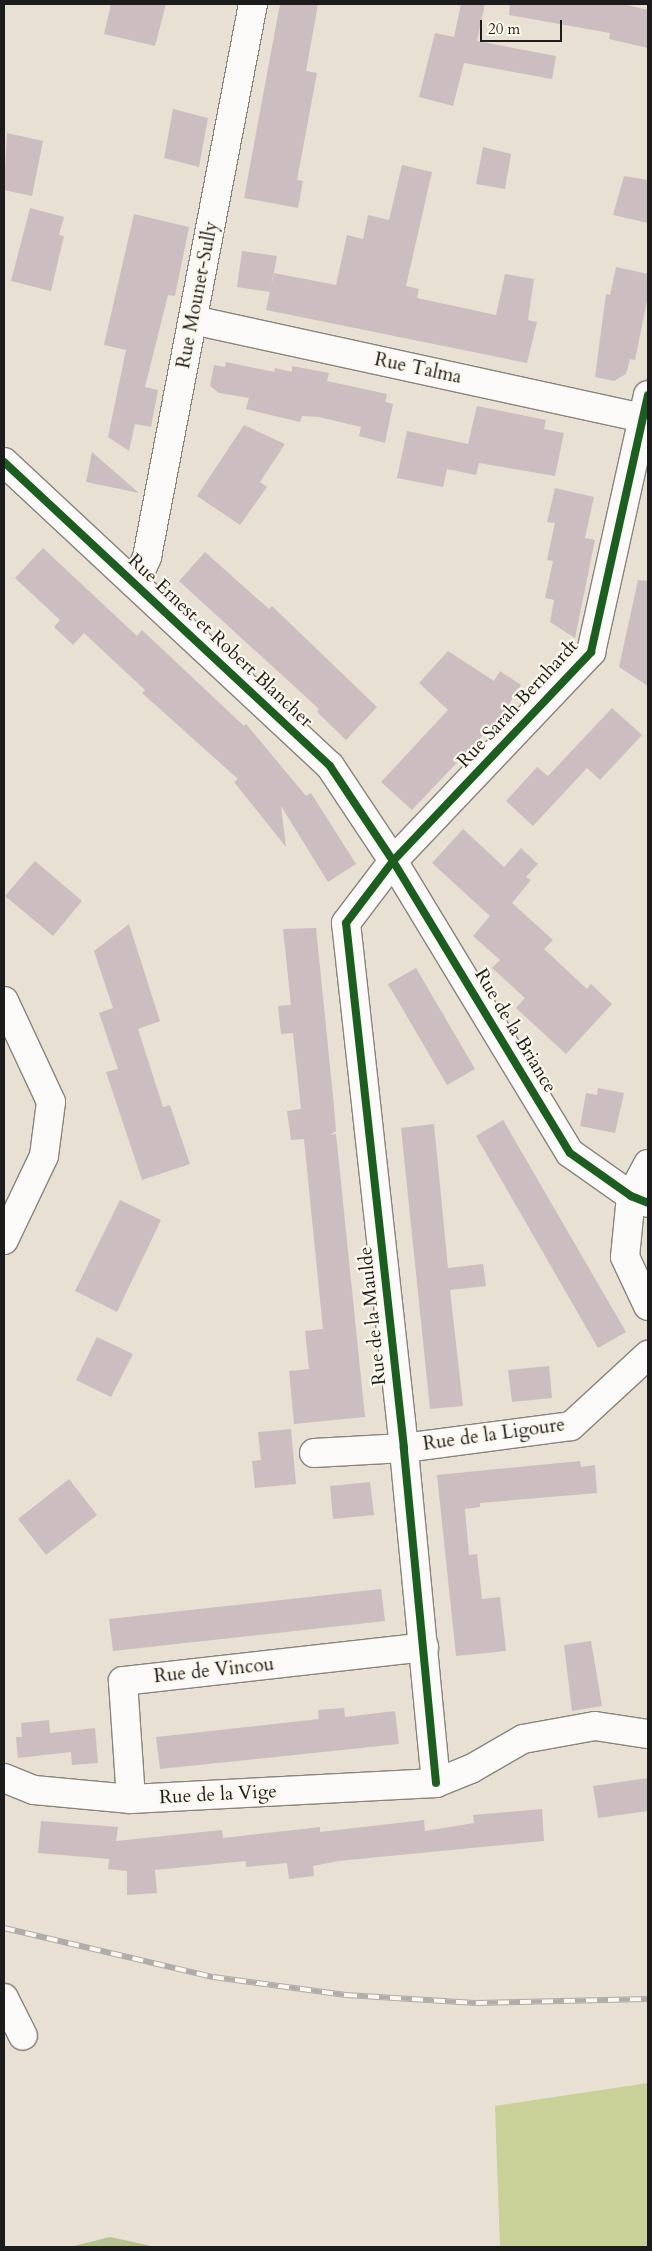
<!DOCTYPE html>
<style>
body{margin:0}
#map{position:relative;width:652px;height:2251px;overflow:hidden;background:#e8e0d2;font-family:Cardo,serif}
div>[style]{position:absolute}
.green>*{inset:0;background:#c9d198}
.forest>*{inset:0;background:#b5c291}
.building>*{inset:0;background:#ccbec0}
.roads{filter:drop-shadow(1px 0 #88847d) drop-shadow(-1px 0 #88847d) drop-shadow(0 1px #88847d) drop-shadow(0 -1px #88847d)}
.street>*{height:28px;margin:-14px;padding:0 14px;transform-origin:14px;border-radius:14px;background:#fcfaf8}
.rail>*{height:5.5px;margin-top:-2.75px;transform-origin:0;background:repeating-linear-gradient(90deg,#fbf7ec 0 11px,#aeadab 0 22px);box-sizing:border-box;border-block:1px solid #aeadab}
.cycleway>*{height:8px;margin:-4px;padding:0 4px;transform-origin:4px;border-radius:4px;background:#1b5e20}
span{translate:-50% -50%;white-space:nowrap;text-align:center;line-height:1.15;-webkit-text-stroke:4.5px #fbf7ec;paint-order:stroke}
.street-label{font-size:19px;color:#1c1c1c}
.frame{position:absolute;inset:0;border:5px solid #1c1c1c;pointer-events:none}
.scale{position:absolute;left:480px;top:20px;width:82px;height:22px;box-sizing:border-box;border:2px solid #1c1c1c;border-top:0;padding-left:6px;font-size:15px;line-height:18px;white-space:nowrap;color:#1c1c1c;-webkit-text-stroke:4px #fbf7ec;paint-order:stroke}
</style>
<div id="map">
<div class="green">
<div style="clip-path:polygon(648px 2083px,648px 2247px,500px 2247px,495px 2106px)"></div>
</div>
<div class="forest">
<div style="clip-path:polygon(110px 2237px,156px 2247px,70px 2247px)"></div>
</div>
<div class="building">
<div style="clip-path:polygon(111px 4px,166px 4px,155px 46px,104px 34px)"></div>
<div style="clip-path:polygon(280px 4px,318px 4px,306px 71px,317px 73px,297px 180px,303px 181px,298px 208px,244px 198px)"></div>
<div style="clip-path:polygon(461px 4px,485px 4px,477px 41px,556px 56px,552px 79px,464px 63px,453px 106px,419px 97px,435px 33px,454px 37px)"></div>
<div style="clip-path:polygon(510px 4px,623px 4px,648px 10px,648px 48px,609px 39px,610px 33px,509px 15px)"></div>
<div style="clip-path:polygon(173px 109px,208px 118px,199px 167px,164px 158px)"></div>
<div style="clip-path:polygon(7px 133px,43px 141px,32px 196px,4px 190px)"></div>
<div style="clip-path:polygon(483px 147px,511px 154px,505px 189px,476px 184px)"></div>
<div style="clip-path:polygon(402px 165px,432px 172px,406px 286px,419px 289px,417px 298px,496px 315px,505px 274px,534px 279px,528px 320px,537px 322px,527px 363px,266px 310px,274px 273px,336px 285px,347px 235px,363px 239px,368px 215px,389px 220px)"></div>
<div style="clip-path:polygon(624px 176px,648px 180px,648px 223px,613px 215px)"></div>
<div style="clip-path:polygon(30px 208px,64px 217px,59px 235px,64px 236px,51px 291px,11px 281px)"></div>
<div style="clip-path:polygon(134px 214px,189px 227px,175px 296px,168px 295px,145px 387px,158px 390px,151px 427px,135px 424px,129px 451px,108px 437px,126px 350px,104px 345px)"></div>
<div style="clip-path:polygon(242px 251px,277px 256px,270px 292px,237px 287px)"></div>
<div style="clip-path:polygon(616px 267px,648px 274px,648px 296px,635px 360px,630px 359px,626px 374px,614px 381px,595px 377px,606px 294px,610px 295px)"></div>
<div style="clip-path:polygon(226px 362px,274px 372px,275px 368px,292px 372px,292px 366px,329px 373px,327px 381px,387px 394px,385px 402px,393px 404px,385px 443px,359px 436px,361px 427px,319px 417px,302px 416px,300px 422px,246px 409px,249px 398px,219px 393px,210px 386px,214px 365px,225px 367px)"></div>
<div style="clip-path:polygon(477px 406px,546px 420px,544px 429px,564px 433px,555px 476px,479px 463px,476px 475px,447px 469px,443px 487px,397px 478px,407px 431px,468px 444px)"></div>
<div style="clip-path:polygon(244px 425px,285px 444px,260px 482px,267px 487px,240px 525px,197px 496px)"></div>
<div style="clip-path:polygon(92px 452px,139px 493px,86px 482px)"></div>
<div style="clip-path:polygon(555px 488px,594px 497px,585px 538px,595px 540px,575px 638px,550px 622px,554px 600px,545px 598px,553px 561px,547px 560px,555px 523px,547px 522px)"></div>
<div style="clip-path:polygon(43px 548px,137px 636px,142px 630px,244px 726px,246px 724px,306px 796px,311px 793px,356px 864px,328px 882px,281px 806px,286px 847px,234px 782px,238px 779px,142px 693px,145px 690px,84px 633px,73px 645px,54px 627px,60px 620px,15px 578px)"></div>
<div style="clip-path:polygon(205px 552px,269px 609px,272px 606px,377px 707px,346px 740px,317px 712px,319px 709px,179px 581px)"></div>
<div style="clip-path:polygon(638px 580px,648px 581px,648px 686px,619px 667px)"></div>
<div style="clip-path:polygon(448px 651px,494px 681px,500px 671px,521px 685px,503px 714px,412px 810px,381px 782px,448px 710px,419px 683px)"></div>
<div style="clip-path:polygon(612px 708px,642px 735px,600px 780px,587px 768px,533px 826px,506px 801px,537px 767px,548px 776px)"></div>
<div style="clip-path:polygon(463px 829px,504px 867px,521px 848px,538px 864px,526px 877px,531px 880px,512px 903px,553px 940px,544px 949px,587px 989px,591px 984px,612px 1004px,566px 1054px,516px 1008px,525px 998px,492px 968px,500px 960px,473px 936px,490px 916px,432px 863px)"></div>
<div style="clip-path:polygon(35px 861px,82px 901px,53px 936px,5px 896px)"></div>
<div style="clip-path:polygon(129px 924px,160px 1021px,138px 1029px,163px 1107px,170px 1105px,190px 1164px,142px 1180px,106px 1072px,118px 1069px,99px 1013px,113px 1008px,94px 951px)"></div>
<div style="clip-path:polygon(316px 928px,334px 1106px,336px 1131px,330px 1135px,336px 1134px,365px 1417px,294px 1424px,289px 1371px,309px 1369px,305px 1331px,323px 1329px,304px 1139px,291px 1140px,287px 1111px,301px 1109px,293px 1033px,281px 1034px,278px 1006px,291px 1005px,283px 929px)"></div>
<div style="clip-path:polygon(416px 968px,475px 1069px,447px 1085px,388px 984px)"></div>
<div style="clip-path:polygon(598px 1088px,624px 1093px,615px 1133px,580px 1126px,586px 1093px,597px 1095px)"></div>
<div style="clip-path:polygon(503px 1120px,626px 1332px,598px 1348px,476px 1136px)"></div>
<div style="clip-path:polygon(434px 1124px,448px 1268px,483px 1264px,486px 1286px,450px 1290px,463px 1406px,430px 1409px,401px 1128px)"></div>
<div style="clip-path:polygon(120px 1200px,161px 1220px,117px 1312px,75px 1291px)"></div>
<div style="clip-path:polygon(97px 1337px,133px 1354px,111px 1397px,76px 1380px)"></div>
<div style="clip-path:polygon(549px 1366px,552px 1398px,512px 1402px,508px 1370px)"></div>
<div style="clip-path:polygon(291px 1429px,296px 1484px,255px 1488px,252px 1461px,261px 1460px,258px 1432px)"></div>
<div style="clip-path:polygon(580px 1461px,581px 1467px,595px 1465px,597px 1493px,480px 1503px,480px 1507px,465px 1509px,469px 1555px,477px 1554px,482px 1599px,500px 1597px,506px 1651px,456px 1656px,437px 1475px)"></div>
<div style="clip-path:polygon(69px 1479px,97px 1515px,46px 1555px,18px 1519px)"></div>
<div style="clip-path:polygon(370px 1482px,374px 1515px,333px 1519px,330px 1486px)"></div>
<div style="clip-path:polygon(381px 1589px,385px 1621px,113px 1651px,109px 1619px)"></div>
<div style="clip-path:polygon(591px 1641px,602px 1706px,572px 1711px,564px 1645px)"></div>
<div style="clip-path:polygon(344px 1708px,345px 1717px,395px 1711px,399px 1744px,160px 1769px,156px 1737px,319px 1719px,318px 1710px)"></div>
<div style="clip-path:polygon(49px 1720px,50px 1733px,95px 1728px,98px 1763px,72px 1765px,71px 1752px,18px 1758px,16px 1737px,22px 1737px,21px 1723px)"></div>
<div style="clip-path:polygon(648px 1778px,648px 1811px,598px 1818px,593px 1786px)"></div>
<div style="clip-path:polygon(542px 1809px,544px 1841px,338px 1861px,313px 1866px,314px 1876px,289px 1879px,287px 1863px,246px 1867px,246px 1861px,155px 1870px,157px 1893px,127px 1895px,127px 1871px,108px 1869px,109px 1859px,38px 1853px,41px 1821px,118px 1827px,116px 1841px,222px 1830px,223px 1838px,320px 1827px,320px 1832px,424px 1820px,425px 1831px,474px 1823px,473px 1815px)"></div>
</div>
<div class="roads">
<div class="street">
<div style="left:193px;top:320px;width:461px;rotate:12.3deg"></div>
<div style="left:4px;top:462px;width:446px;rotate:43deg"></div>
<div style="left:330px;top:766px;width:114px;rotate:56.4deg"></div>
<div style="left:393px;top:861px;width:341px;rotate:58.8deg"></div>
<div style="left:570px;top:1153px;width:75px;rotate:35.2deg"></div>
<div style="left:631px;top:1196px;width:18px;rotate:22deg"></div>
<div style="left:135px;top:584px;width:30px;rotate:-66deg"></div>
<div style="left:147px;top:557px;width:563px;rotate:-79.15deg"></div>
<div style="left:4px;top:1001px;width:111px;rotate:65deg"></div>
<div style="left:51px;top:1102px;width:54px;rotate:97.4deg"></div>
<div style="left:44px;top:1156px;width:93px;rotate:115.5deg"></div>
<div style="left:648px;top:1164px;width:36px;rotate:118deg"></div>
<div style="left:631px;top:1196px;width:61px;rotate:95.6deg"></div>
<div style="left:625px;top:1257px;width:54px;rotate:64.9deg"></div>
<div style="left:314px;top:1453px;width:90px;rotate:-3.2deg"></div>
<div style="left:404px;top:1448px;width:168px;rotate:-7.5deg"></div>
<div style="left:571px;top:1426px;width:105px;rotate:-42.7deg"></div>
<div style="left:4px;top:1778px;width:32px;rotate:22deg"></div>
<div style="left:34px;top:1790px;width:97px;rotate:5.3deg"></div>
<div style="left:131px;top:1799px;width:305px;rotate:-3deg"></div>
<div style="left:436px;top:1783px;width:38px;rotate:-22deg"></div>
<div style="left:471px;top:1769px;width:60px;rotate:-30deg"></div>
<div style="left:523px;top:1739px;width:73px;rotate:-10.2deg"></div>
<div style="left:595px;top:1726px;width:54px;rotate:8.6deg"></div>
<div style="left:436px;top:1783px;width:337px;rotate:-95.5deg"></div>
<div style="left:404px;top:1448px;width:528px;rotate:-96.3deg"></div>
<div style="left:346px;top:923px;width:78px;rotate:-52.8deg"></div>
<div style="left:393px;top:861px;width:288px;rotate:-46.5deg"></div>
<div style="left:591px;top:652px;width:263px;rotate:-77.5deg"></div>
<div style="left:131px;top:1799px;width:118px;rotate:-93.9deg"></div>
<div style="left:123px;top:1681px;width:303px;rotate:-6.4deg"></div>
<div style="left:4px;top:1998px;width:42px;rotate:63.4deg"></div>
</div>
</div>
<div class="rail">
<div style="left:4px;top:1928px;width:215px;rotate:13.2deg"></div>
<div style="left:213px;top:1977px;width:134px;rotate:7.7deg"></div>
<div style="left:346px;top:1995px;width:130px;rotate:3.5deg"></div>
<div style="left:476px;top:2003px;width:172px;rotate:-1.3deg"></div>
</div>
<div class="cycleway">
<div style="left:4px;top:462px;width:446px;rotate:43deg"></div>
<div style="left:330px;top:766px;width:114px;rotate:56.4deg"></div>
<div style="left:393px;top:861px;width:341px;rotate:58.8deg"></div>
<div style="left:570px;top:1153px;width:75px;rotate:35.2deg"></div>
<div style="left:631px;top:1196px;width:18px;rotate:22deg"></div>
<div style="left:436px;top:1783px;width:337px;rotate:-95.5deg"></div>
<div style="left:404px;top:1448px;width:528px;rotate:-96.3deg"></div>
<div style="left:346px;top:923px;width:78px;rotate:-52.8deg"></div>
<div style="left:393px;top:861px;width:288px;rotate:-46.5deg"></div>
<div style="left:591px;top:652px;width:263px;rotate:-77.5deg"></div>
</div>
<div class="street-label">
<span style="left:198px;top:295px;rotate:-79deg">Rue Mounet-Sully</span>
<span style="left:418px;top:369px;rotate:12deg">Rue Talma</span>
<span style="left:220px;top:641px;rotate:43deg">Rue Ernest et Robert Blancher</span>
<span style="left:518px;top:704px;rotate:-47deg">Rue Sarah Bernhardt</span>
<span style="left:515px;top:1031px;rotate:59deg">Rue de la Briance</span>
<span style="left:373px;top:1316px;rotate:-96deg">Rue de la Maulde</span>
<span style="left:494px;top:1435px;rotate:-8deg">Rue de la Ligoure</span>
<span style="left:214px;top:1671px;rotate:-6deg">Rue de Vincou</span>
<span style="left:218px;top:1795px;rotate:-3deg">Rue de la Vige</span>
</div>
<div class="frame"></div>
<div class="scale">20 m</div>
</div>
